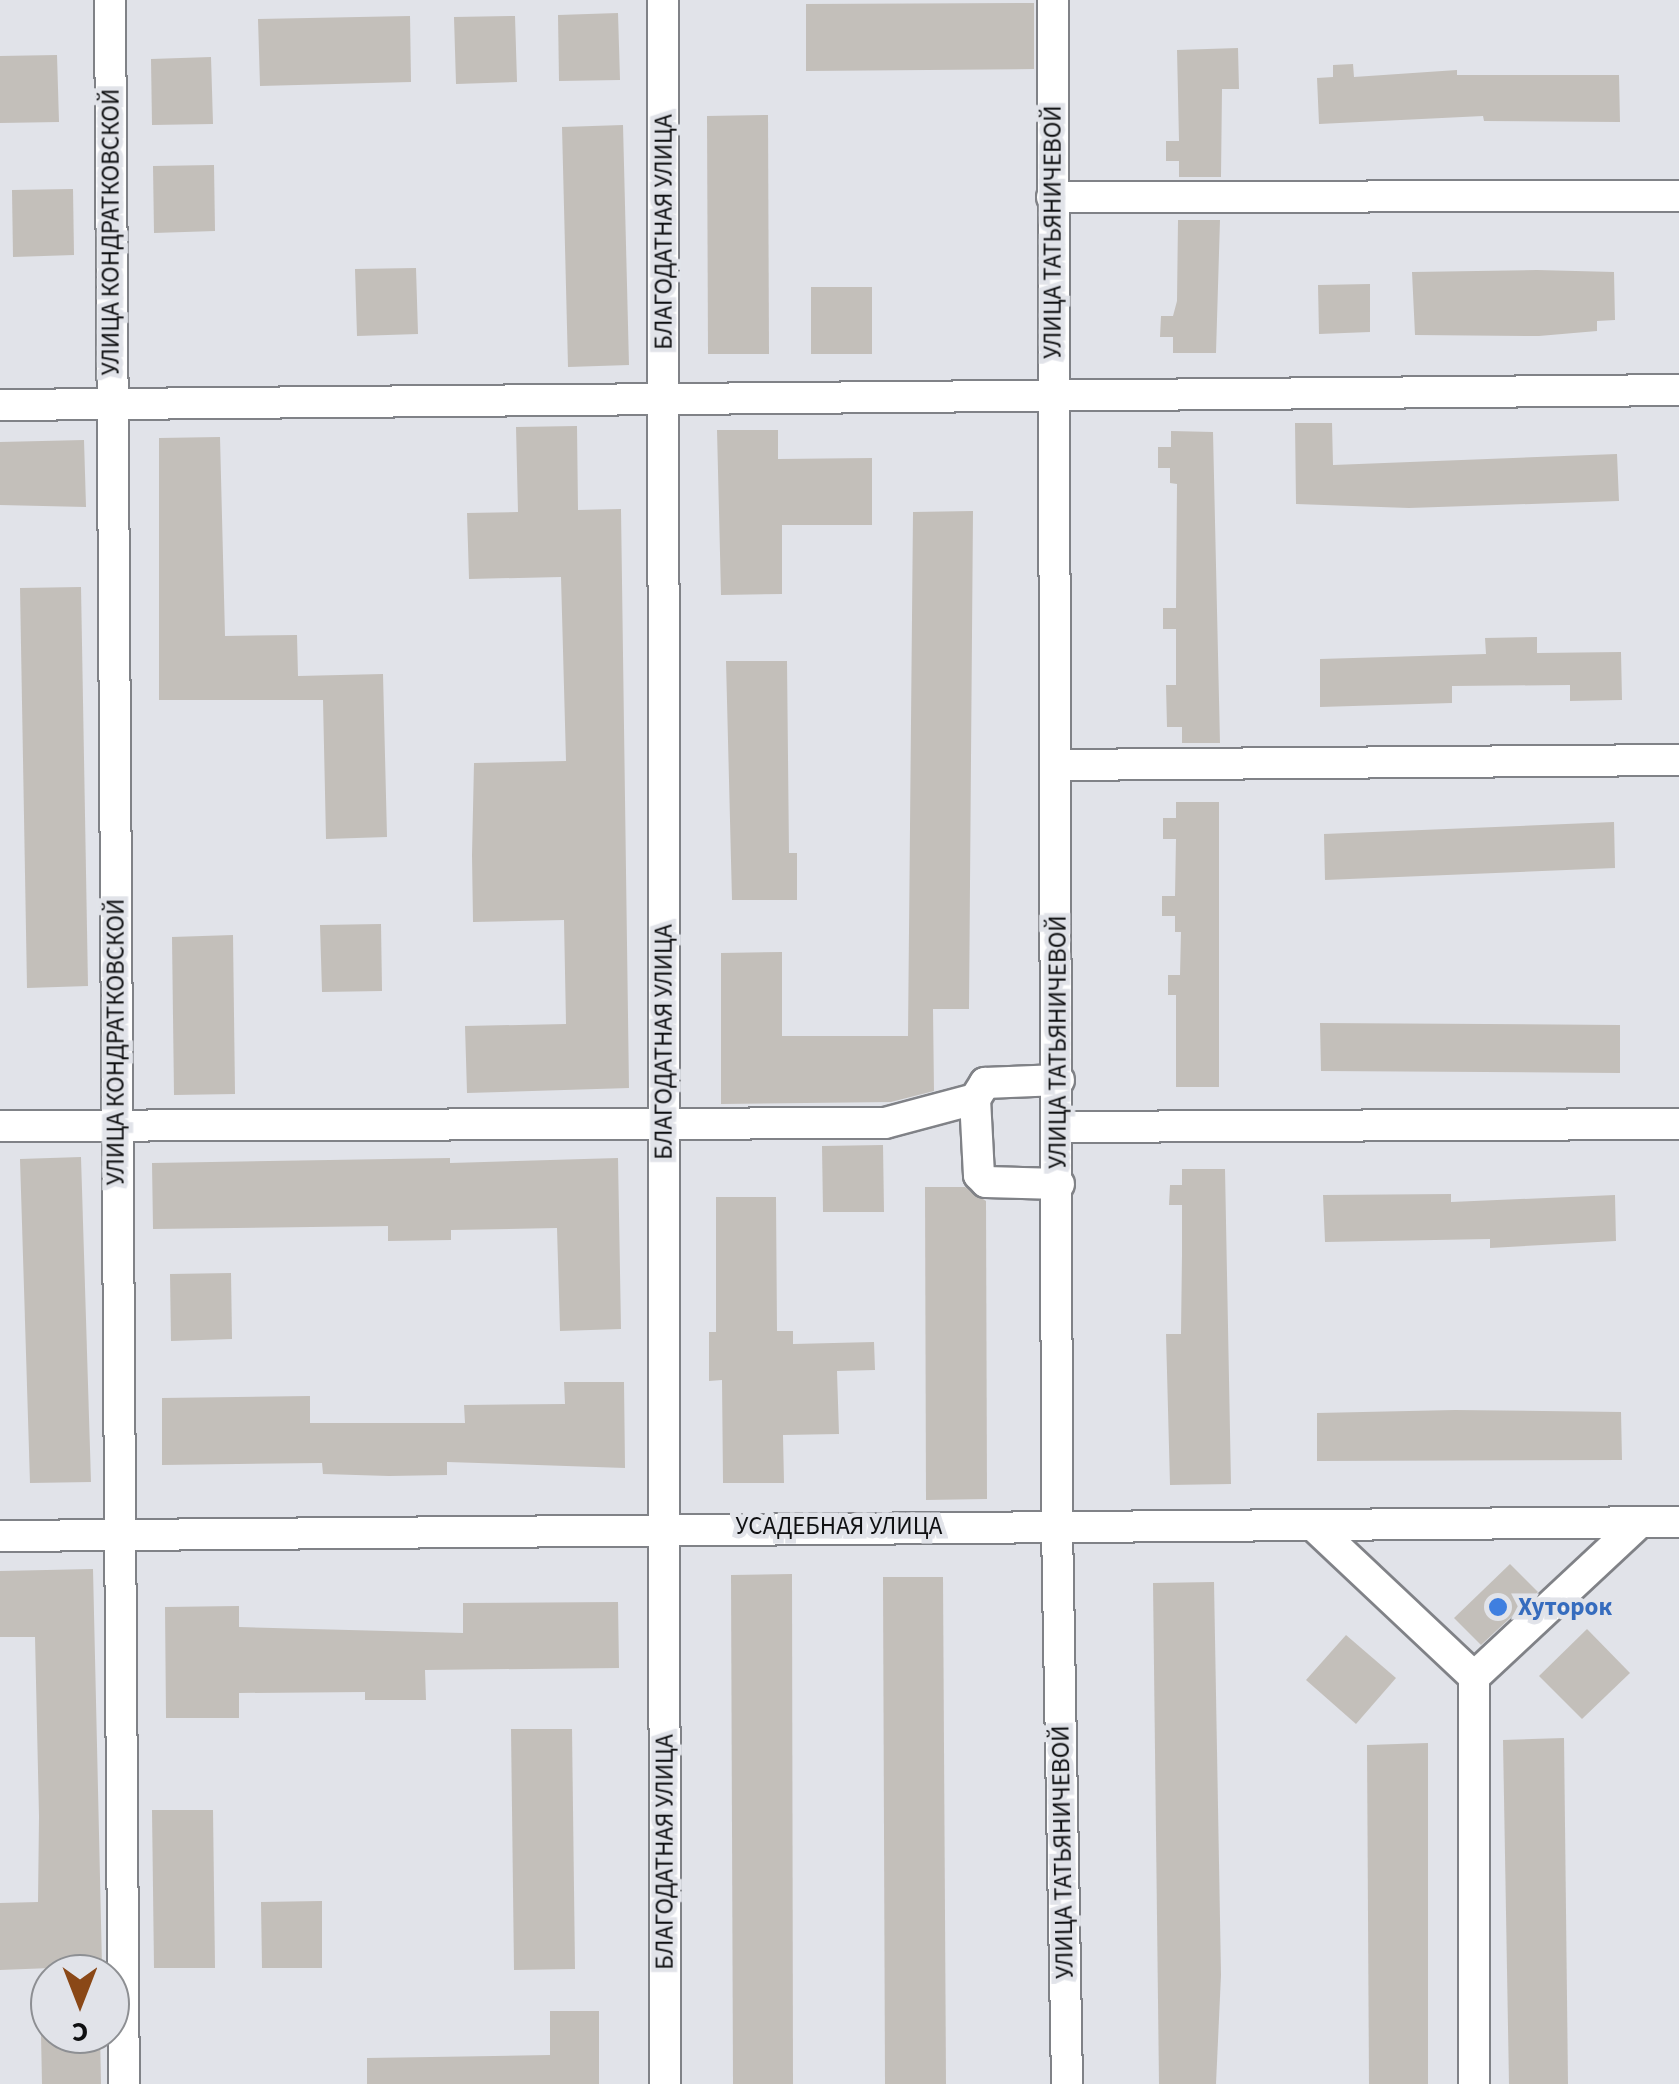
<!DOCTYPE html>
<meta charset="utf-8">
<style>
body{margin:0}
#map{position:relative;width:1679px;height:2084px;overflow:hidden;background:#e1e3e9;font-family:"Source Sans 3",sans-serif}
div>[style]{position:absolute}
.building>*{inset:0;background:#c3bfba}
.roads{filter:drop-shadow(2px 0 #808287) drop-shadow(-2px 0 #808287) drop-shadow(0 2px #808287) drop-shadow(0 -2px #808287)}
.minor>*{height:30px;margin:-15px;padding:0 15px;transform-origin:15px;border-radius:15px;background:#fff}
.dots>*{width:28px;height:28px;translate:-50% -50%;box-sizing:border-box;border:5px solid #e1e3e9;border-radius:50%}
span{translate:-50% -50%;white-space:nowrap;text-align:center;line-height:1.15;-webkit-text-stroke:9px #e1e3e9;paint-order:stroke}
.street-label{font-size:25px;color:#0f1012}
.shop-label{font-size:25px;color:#366cbe;font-weight:700}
.left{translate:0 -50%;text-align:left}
.north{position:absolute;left:30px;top:1954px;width:100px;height:100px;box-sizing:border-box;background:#e1e3e9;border:2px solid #8d8f93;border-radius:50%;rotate:180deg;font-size:28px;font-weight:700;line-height:40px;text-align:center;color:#0f1012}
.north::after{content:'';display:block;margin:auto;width:35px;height:45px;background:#8a4817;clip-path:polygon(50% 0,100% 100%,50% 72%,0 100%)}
</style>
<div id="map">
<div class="building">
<div style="clip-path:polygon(1034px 3px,1034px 69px,806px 71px,806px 4px)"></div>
<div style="clip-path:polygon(618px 13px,620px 80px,559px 81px,558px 15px)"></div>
<div style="clip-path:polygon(410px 16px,411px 82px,260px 86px,258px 19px)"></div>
<div style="clip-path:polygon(515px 16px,517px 82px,456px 84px,454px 17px)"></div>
<div style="clip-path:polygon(1238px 48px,1239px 89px,1222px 89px,1221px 177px,1179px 177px,1179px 161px,1166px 161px,1166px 141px,1179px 141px,1177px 50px)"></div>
<div style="clip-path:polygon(57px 55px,59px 122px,0 123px,0 56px)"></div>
<div style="clip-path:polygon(211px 57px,213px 124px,152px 125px,151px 59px)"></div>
<div style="clip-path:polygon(1353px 64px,1354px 77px,1457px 70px,1457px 75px,1619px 75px,1620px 122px,1484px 121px,1483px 116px,1319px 124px,1317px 78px,1333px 77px,1333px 65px)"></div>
<div style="clip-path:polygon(768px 115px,769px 354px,708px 354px,707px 116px)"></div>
<div style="clip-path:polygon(623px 125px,629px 365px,568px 367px,562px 127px)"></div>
<div style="clip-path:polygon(214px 165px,215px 231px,154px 233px,153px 166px)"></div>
<div style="clip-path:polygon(73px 189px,74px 255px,13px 257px,12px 190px)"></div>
<div style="clip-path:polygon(1178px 220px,1220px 220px,1216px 353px,1173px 353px,1173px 337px,1160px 337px,1161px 316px,1173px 316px,1177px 301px)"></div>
<div style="clip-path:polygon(416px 268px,418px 334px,357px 336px,355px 269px)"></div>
<div style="clip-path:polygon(1537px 270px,1614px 272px,1615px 320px,1597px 321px,1597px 331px,1539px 336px,1415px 335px,1412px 272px)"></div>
<div style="clip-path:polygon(1370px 284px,1370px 332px,1319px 334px,1318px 285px)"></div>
<div style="clip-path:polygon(811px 287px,872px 287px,872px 354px,811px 354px)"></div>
<div style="clip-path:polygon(1295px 423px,1332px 423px,1333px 465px,1617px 454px,1619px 501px,1409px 508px,1296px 504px)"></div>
<div style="clip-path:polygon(577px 426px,578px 510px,621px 509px,629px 1088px,467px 1093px,465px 1026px,566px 1024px,564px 920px,473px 922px,472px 855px,474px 763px,566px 761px,561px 577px,469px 579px,467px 513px,518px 512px,516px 427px)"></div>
<div style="clip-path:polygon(717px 430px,778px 430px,778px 459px,872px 458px,872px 525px,782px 525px,782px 594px,721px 595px)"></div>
<div style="clip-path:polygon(1171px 431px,1213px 432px,1220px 743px,1182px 743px,1182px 727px,1167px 727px,1166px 685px,1176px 685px,1176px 629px,1163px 629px,1163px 608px,1176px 608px,1177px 484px,1170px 483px,1170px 468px,1158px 468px,1158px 447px,1171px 447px)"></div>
<div style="clip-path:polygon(220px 437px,225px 636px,297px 635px,298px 676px,383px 674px,387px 837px,326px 839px,323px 700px,159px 700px,159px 438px)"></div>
<div style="clip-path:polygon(84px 440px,86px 507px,0 505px,0 442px)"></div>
<div style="clip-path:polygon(973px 511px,969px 1009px,933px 1009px,934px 1091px,891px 1102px,721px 1104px,721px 953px,782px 952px,782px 1036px,908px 1036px,913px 512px)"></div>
<div style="clip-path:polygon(81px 587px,88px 986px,27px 988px,20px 588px)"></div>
<div style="clip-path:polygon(1537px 637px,1537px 653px,1621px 652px,1622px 700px,1570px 701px,1570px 685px,1452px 686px,1452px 703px,1320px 707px,1320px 659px,1486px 654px,1485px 638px)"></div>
<div style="clip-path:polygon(726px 661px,787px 661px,789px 853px,797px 853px,797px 900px,732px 900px)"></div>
<div style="clip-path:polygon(1176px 802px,1219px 802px,1219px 1087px,1176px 1087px,1176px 995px,1168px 995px,1168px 975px,1180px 975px,1181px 932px,1175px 932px,1175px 916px,1162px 916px,1162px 896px,1175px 896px,1176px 839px,1163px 839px,1163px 818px,1176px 818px)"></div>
<div style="clip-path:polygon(1614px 822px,1615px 868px,1325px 880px,1324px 834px)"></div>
<div style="clip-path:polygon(381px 924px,382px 991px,322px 992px,320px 925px)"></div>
<div style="clip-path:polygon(233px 935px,235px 1094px,174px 1095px,172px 937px)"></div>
<div style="clip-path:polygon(1320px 1023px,1620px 1025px,1620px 1073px,1321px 1071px)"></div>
<div style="clip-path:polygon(883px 1145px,884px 1212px,823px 1212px,822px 1146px)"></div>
<div style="clip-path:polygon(81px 1157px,91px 1482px,30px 1483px,20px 1159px)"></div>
<div style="clip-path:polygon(450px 1158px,450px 1163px,618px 1158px,621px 1329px,560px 1331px,557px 1228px,451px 1230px,451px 1240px,388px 1241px,388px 1226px,153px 1229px,152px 1163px)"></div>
<div style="clip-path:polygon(1182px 1169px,1225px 1169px,1231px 1484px,1170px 1485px,1166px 1334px,1181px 1334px,1182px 1254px,1182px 1205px,1169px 1205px,1170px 1185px,1182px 1185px)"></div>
<div style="clip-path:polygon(925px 1187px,965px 1187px,986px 1201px,987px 1499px,926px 1500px)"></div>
<div style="clip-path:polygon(1451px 1194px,1451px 1202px,1615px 1195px,1616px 1241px,1490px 1248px,1490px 1239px,1325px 1242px,1323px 1195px)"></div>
<div style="clip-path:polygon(716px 1197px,776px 1197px,777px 1331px,793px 1331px,793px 1344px,874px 1342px,875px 1370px,837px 1371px,839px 1434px,783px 1435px,784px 1483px,723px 1483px,722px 1380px,709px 1381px,709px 1332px,716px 1332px)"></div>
<div style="clip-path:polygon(231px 1273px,232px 1339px,171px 1341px,170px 1274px)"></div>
<div style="clip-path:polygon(564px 1382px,624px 1382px,625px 1468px,447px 1462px,447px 1475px,389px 1476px,323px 1474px,322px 1463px,162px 1465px,162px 1398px,310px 1396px,310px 1423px,465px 1423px,464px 1405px,565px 1404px)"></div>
<div style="clip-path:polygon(1455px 1410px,1621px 1412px,1622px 1460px,1317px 1461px,1317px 1413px)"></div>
<div style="clip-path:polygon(1510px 1564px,1538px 1592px,1481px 1645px,1454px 1618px)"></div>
<div style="clip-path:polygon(93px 1569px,102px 1966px,0 1970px,0 1903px,38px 1902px,39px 1816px,35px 1637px,0 1637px,0 1571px)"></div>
<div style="clip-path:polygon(792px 1574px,793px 2084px,733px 2084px,731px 1575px)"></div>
<div style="clip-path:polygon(883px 1577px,943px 1577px,946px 2084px,885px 2084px)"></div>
<div style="clip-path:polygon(1214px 1582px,1221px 1975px,1216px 2084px,1159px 2084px,1153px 1583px)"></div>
<div style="clip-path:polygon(618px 1602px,619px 1668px,425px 1670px,426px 1700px,365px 1700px,365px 1692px,239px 1693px,239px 1718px,166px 1718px,165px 1607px,239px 1606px,239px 1627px,463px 1633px,463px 1603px)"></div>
<div style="clip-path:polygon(1587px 1629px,1630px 1673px,1582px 1719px,1539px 1676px)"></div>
<div style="clip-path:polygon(1346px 1635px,1396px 1678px,1356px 1724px,1306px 1680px)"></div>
<div style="clip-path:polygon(511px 1729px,572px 1729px,575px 1969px,514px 1970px)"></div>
<div style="clip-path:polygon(1564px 1738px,1568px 2084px,1509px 2084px,1503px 1740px)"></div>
<div style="clip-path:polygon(1428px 1743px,1428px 2084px,1369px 2084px,1367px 1745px)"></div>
<div style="clip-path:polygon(152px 1810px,213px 1810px,215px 1968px,154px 1968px)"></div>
<div style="clip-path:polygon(322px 1901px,322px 1968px,262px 1968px,261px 1902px)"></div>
<div style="clip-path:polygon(550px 2011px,599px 2011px,599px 2084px,367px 2084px,367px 2058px,550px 2055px)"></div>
<div style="clip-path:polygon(41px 2034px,100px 2034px,101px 2084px,42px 2084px)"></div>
</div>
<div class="roads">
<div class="minor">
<div style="left:110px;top:0;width:2084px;rotate:89.62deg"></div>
<div style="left:663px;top:0;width:2084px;rotate:89.95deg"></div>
<div style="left:1053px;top:0;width:1526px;rotate:89.85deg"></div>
<div style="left:1057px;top:1526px;width:558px;rotate:88.97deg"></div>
<div style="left:1052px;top:197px;width:627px;rotate:-0.09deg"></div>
<div style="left:0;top:405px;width:1679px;rotate:-0.51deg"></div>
<div style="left:1057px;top:765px;width:622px;rotate:-0.46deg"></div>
<div style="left:975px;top:1099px;width:76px;rotate:87deg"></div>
<div style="left:979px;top:1175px;width:10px;rotate:45deg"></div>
<div style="left:986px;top:1182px;width:73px;rotate:1.6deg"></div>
<div style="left:0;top:1126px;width:885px;rotate:-0.19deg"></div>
<div style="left:885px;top:1123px;width:93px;rotate:-14.9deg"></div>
<div style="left:975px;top:1099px;width:19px;rotate:-58deg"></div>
<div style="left:985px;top:1083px;width:74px;rotate:-2.3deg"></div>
<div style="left:1059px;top:1127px;width:620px;rotate:-0.28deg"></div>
<div style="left:1314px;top:1526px;width:220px;rotate:43.3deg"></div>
<div style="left:1474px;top:1677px;width:407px;rotate:90deg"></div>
<div style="left:0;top:1536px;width:1679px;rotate:-0.48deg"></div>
<div style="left:1474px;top:1677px;width:226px;rotate:-43deg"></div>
</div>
</div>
<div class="dots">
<div style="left:1498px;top:1607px;background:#3f7fe0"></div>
</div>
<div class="street-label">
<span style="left:111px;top:232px;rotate:-90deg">УЛИЦА КОНДРАТКОВСКОЙ</span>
<span style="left:664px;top:232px;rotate:-90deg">БЛАГОДАТНАЯ УЛИЦА</span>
<span style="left:1053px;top:232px;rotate:-90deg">УЛИЦА ТАТЬЯНИЧЕВОЙ</span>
<span style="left:116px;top:1042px;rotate:-90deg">УЛИЦА КОНДРАТКОВСКОЙ</span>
<span style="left:664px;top:1042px;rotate:-90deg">БЛАГОДАТНАЯ УЛИЦА</span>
<span style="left:1058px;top:1042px;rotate:-90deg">УЛИЦА ТАТЬЯНИЧЕВОЙ</span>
<span style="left:839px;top:1526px">УСАДЕБНАЯ УЛИЦА</span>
<span style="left:665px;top:1852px;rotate:-90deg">БЛАГОДАТНАЯ УЛИЦА</span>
<span style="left:1063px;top:1852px;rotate:-91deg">УЛИЦА ТАТЬЯНИЧЕВОЙ</span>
</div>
<div class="shop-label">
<span class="left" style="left:1518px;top:1607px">Хуторок</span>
</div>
<div class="north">С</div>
</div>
